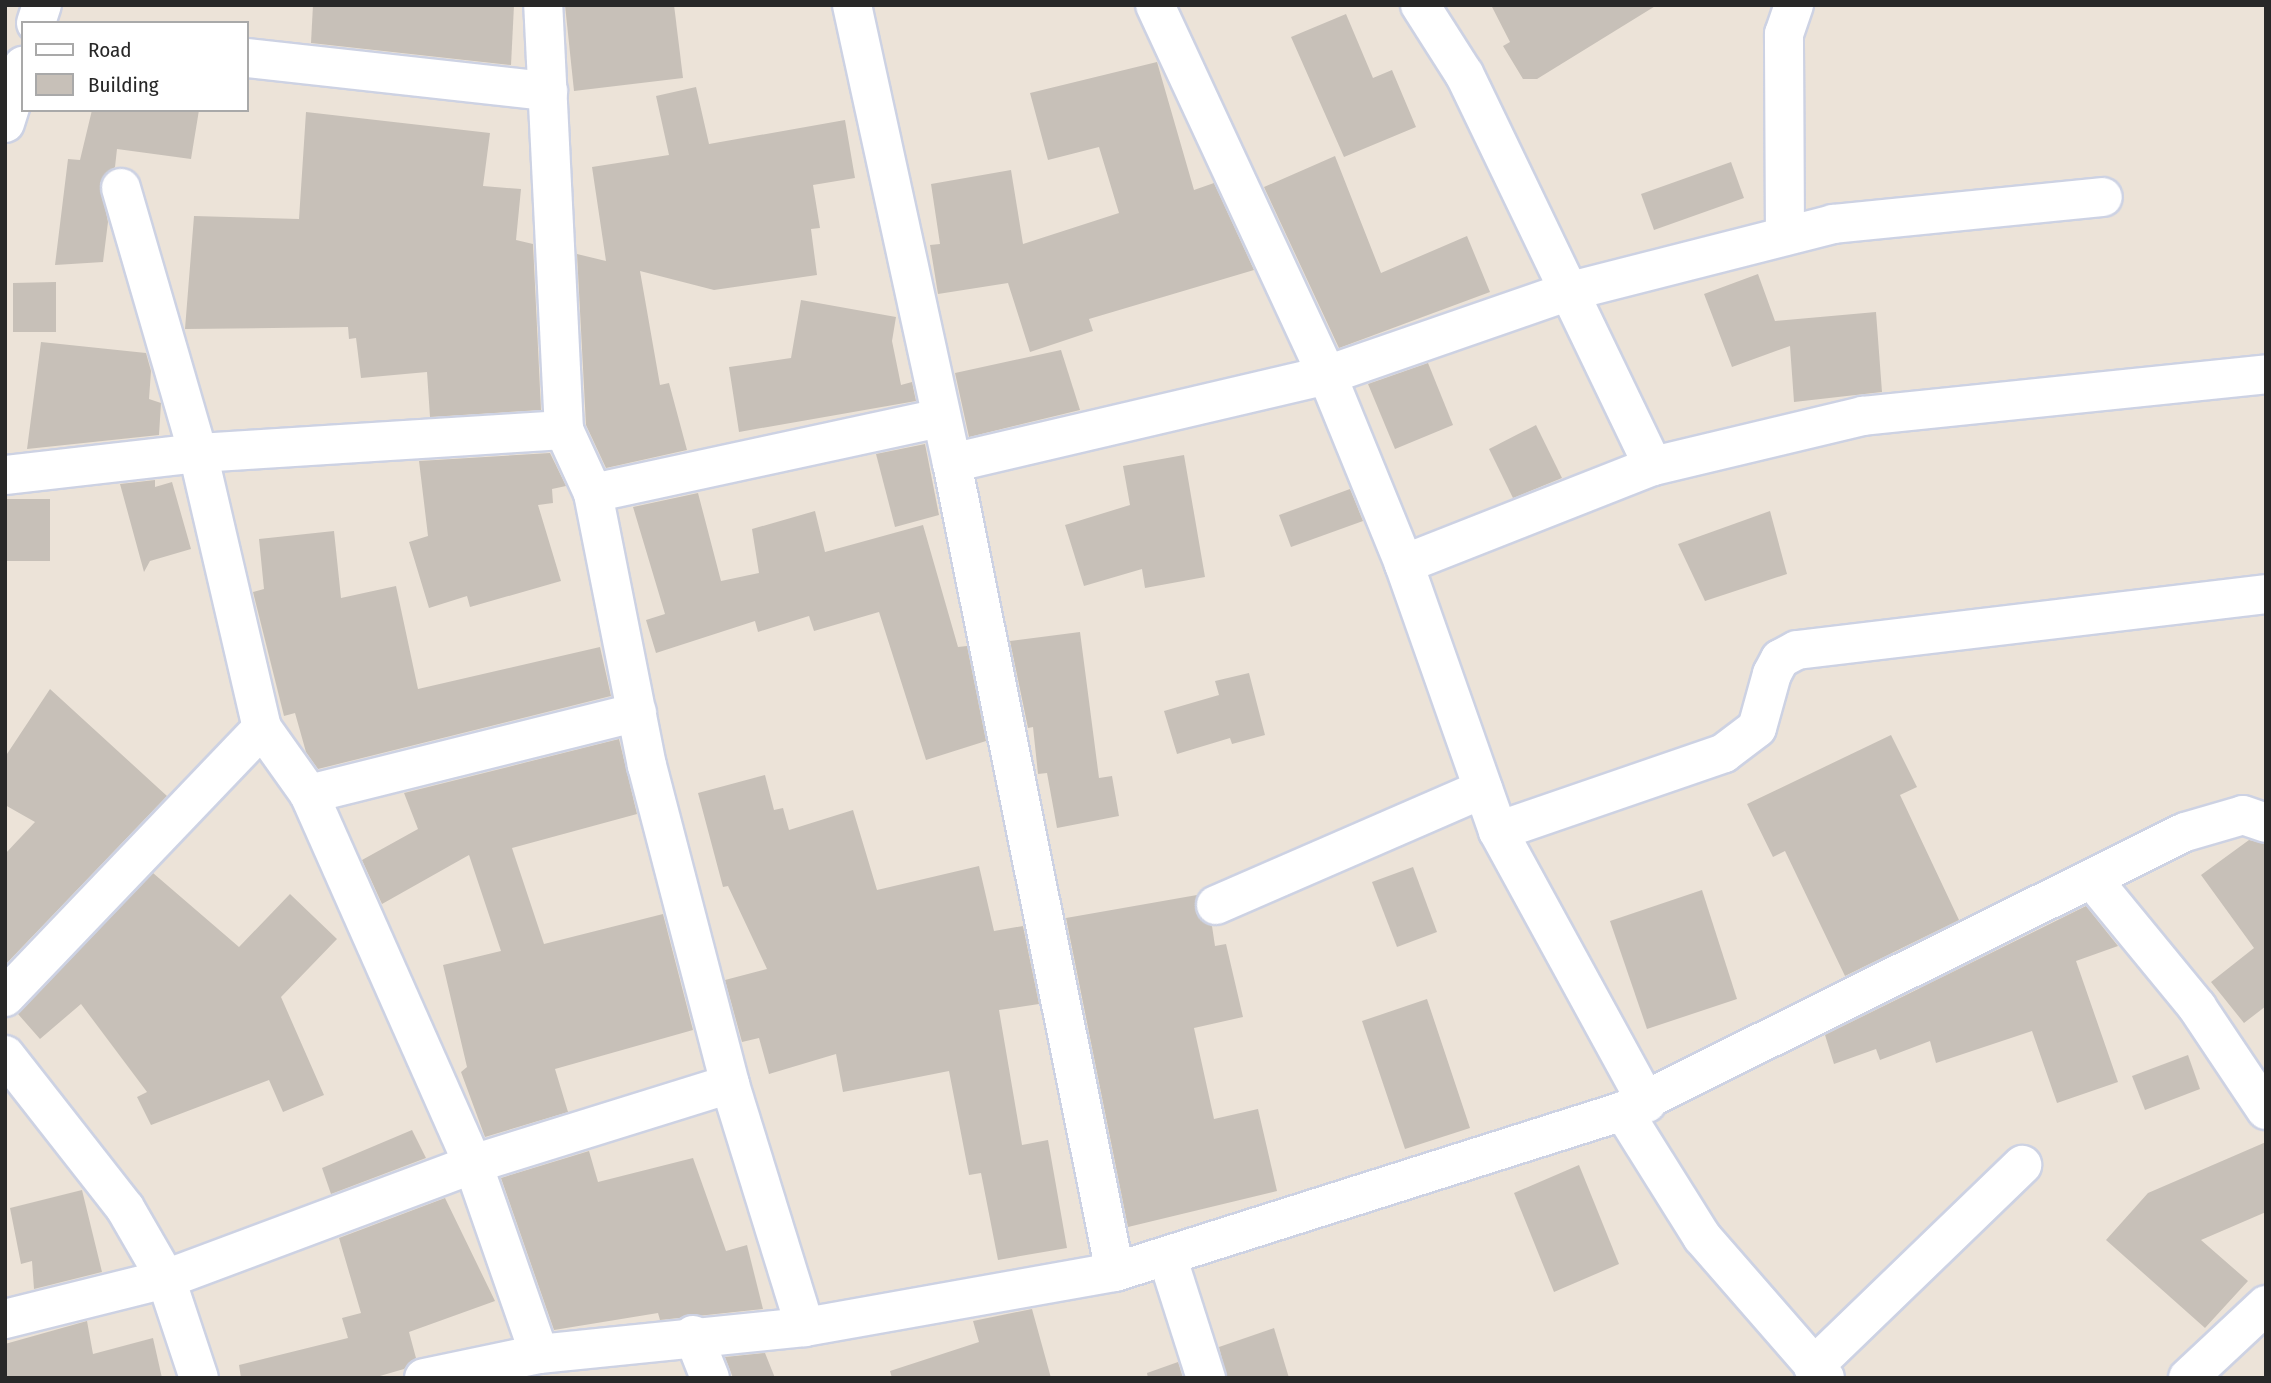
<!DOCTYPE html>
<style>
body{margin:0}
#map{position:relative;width:2271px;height:1383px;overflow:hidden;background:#ece3d8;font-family:"Fira Sans Condensed",sans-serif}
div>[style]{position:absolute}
.building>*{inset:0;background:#c7c0b8}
.roads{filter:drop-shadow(2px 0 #cdd2e3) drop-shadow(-2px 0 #cdd2e3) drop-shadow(0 2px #cdd2e3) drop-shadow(0 -2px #cdd2e3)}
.street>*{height:38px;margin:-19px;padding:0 19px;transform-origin:19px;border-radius:19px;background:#fff}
span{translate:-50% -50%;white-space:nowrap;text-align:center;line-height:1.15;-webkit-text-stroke:5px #fff;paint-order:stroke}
.frame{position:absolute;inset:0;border:7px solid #282828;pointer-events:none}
.legend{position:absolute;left:21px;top:21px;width:228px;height:91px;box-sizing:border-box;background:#fff;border:2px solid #a9a9a9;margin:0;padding:9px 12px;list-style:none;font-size:21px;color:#282828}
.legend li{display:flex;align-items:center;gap:14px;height:35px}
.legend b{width:35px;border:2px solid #a9a9a9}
</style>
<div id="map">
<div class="building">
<div style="clip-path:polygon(313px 5px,514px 5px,511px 65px,311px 43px)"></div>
<div style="clip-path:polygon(565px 5px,674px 5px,683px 78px,574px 91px)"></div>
<div style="clip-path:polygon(1491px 5px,1657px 5px,1537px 79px,1523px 79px,1503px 46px,1510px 42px)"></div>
<div style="clip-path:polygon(1346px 14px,1373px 78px,1392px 70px,1416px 127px,1344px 157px,1291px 37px)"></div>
<div style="clip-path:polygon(1157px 62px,1194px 190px,1214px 183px,1254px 270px,1089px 319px,1093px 331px,1030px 352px,1008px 283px,938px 294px,930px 245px,940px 244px,931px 184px,1011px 170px,1023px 244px,1119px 213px,1099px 147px,1048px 160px,1030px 93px)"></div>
<div style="clip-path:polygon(696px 87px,709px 144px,845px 120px,855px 178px,813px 185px,820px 228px,811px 229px,817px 275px,714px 290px,640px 271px,660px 385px,669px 383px,687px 450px,606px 468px,586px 425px,577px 254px,606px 261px,592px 167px,669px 155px,656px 96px)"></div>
<div style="clip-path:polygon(92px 110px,199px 110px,191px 159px,117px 149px,115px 167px,100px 183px,108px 222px,103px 262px,55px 265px,68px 159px,80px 160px)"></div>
<div style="clip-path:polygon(306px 112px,490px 133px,483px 186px,521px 189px,516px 240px,533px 244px,541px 410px,430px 417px,427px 372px,361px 378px,356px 338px,349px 339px,348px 327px,185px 329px,194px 216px,299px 219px)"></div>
<div style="clip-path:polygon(1335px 156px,1381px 273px,1467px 236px,1490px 292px,1339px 348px,1264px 187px)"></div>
<div style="clip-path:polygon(1731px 162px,1744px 198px,1654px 230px,1641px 194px)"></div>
<div style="clip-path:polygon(1758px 274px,1775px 321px,1876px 312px,1882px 392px,1794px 402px,1790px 346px,1732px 367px,1704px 294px)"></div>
<div style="clip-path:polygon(56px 282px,56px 332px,13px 332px,13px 283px)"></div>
<div style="clip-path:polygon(801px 300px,896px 317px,892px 341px,901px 385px,912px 382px,916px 401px,739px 432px,729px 367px,791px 358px)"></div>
<div style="clip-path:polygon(41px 342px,146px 353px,151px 371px,149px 399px,161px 403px,159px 435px,27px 449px)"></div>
<div style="clip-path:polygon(1061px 350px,1080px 410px,969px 437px,955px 373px)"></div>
<div style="clip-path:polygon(1428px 363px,1453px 425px,1395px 449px,1368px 384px)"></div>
<div style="clip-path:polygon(1536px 425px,1562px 478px,1513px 498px,1489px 449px)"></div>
<div style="clip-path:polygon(925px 444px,939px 515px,895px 527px,876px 454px)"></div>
<div style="clip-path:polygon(550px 453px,566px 486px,552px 489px,553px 503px,538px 505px,561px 581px,470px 607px,467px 596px,429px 608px,409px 542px,428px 536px,419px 461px)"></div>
<div style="clip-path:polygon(1184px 455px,1205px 577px,1145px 588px,1142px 569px,1084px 586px,1065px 525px,1130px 505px,1123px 466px)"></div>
<div style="clip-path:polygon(155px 480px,155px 487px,172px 482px,191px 549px,150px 561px,144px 572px,120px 484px)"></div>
<div style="clip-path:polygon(1350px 489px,1363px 521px,1291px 547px,1279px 515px)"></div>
<div style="clip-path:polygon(698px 493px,721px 581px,759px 573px,752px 529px,815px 511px,825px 552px,923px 525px,958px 647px,967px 646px,986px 741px,926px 760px,879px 612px,814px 631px,809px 616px,758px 632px,755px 621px,656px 653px,646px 620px,665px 614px,633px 507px)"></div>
<div style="clip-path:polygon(5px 499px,50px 499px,50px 561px,5px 561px)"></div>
<div style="clip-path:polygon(1770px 511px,1787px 574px,1705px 601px,1678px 544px)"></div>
<div style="clip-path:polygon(334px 531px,341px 598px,396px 586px,418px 689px,600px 647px,611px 696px,318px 769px,306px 752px,295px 713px,284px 716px,253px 592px,264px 589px,259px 539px)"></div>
<div style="clip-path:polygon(1080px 632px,1099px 778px,1112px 776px,1119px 816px,1057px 828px,1047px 773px,1038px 774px,1033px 727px,1028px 728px,1010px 641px)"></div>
<div style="clip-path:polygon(1249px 673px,1265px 735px,1232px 744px,1230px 738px,1177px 754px,1164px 711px,1219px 695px,1215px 681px)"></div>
<div style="clip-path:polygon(50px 689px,167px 796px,5px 965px,5px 854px,35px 822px,5px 805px,5px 757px)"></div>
<div style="clip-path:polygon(1891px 735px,1917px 787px,1900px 795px,1959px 920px,1845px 976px,1785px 851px,1773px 857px,1747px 804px)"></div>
<div style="clip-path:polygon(619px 739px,637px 814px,512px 848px,544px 944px,663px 914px,693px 1030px,555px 1069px,568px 1112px,485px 1137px,461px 1072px,467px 1067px,443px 965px,501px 951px,469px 855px,382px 904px,362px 860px,418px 829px,404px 793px)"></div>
<div style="clip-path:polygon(765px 775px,774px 810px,783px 808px,789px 830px,853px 810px,877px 890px,979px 866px,994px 931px,1023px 926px,1039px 1004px,999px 1010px,1022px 1145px,1048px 1140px,1067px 1248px,998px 1260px,981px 1173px,969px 1175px,949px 1071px,843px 1092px,836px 1054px,769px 1074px,759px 1038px,742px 1042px,725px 980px,767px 969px,728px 886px,723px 887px,698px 793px)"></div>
<div style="clip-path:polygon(2249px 840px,2266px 844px,2266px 1006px,2244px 1023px,2211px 982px,2254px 948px,2201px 875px)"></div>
<div style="clip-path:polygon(1413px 867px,1437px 932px,1397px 947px,1372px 882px)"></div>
<div style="clip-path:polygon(153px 873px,239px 947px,290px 894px,337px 939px,281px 997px,324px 1095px,283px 1112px,269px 1080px,151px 1125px,137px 1097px,147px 1092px,81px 1004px,40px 1039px,18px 1014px)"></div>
<div style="clip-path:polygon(1702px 890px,1737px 999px,1647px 1029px,1610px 921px)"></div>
<div style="clip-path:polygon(1197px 895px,1196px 913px,1212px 926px,1215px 946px,1226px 944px,1243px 1017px,1194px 1028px,1214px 1119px,1258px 1109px,1277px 1191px,1128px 1227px,1066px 918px)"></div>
<div style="clip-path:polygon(2086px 906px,2118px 946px,2076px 961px,2118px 1082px,2057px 1103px,2032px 1031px,1936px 1063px,1930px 1041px,1880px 1060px,1876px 1049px,1834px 1064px,1825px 1035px)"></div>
<div style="clip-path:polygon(1427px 999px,1470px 1128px,1405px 1149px,1362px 1021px)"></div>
<div style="clip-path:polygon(2188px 1055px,2200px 1089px,2145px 1110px,2132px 1076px)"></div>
<div style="clip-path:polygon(412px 1130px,426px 1158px,331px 1194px,322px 1168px)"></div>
<div style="clip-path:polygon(2266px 1142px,2266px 1212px,2201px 1240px,2248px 1281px,2205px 1328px,2106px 1240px,2148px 1193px)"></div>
<div style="clip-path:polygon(589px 1151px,598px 1182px,693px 1158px,726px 1251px,747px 1245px,763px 1309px,660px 1320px,658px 1313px,554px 1330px,501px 1178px)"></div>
<div style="clip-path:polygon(1579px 1165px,1619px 1264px,1554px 1292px,1514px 1193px)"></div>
<div style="clip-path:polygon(82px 1190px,102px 1272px,34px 1289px,32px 1261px,21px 1264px,10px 1208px)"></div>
<div style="clip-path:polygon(445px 1198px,495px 1301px,409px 1332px,416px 1358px,404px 1369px,373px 1378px,241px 1378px,239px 1365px,348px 1338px,342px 1318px,361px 1313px,339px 1238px)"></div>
<div style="clip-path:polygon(1032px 1309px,1051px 1378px,892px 1378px,890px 1371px,979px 1342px,973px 1321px)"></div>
<div style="clip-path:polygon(87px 1321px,93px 1354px,153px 1338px,162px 1378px,5px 1378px,5px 1344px)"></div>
<div style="clip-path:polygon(1274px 1328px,1289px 1378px,1227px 1378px,1219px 1347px)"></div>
<div style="clip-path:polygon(765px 1353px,775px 1378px,733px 1378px,725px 1357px)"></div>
<div style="clip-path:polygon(1178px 1362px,1183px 1378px,1148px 1378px,1147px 1373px)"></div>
</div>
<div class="roads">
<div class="street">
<div style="left:852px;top:5px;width:469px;rotate:77.7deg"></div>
<div style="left:952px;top:463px;width:825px;rotate:78.61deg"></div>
<div style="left:1155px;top:5px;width:408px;rotate:65.1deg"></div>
<div style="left:1327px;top:375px;width:204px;rotate:67.8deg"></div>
<div style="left:1404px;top:564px;width:283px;rotate:70.6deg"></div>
<div style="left:1498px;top:831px;width:310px;rotate:61.3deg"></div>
<div style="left:36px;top:23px;width:19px;rotate:-72deg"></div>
<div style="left:247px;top:58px;width:303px;rotate:6.3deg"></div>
<div style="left:5px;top:123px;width:60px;rotate:-72.5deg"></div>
<div style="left:121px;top:188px;width:276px;rotate:73.8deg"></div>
<div style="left:198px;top:453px;width:282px;rotate:76.9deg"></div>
<div style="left:262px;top:728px;width:81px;rotate:54.5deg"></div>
<div style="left:309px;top:794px;width:405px;rotate:66.1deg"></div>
<div style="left:473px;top:1164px;width:201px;rotate:70.8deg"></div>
<div style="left:1785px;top:236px;width:202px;rotate:-90.3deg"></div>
<div style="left:1784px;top:34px;width:31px;rotate:-71deg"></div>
<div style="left:952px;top:463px;width:385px;rotate:-13.2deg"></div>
<div style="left:1327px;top:375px;width:254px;rotate:-19.1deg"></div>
<div style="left:1567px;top:292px;width:275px;rotate:-14.3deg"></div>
<div style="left:1833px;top:224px;width:271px;rotate:-5.7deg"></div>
<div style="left:1653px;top:466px;width:216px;rotate:-13.4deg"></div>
<div style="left:1863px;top:416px;width:405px;rotate:-5.9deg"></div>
<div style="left:5px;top:475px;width:194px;rotate:-6.5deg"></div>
<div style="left:198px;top:453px;width:367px;rotate:-3.6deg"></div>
<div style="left:593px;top:493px;width:356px;rotate:-12.2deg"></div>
<div style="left:1404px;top:564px;width:268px;rotate:-21.5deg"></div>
<div style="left:1653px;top:466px;width:435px;rotate:-115.7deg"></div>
<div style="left:1464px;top:74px;width:82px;rotate:-122.5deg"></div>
<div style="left:309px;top:794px;width:338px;rotate:-14deg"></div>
<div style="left:1498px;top:831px;width:239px;rotate:-19deg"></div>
<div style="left:1724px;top:753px;width:41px;rotate:-37.1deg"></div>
<div style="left:1757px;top:728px;width:56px;rotate:-74.5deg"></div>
<div style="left:1772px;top:674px;width:17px;rotate:-62deg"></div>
<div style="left:1780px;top:659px;width:19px;rotate:-28deg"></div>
<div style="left:1797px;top:650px;width:472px;rotate:-6.8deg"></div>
<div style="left:2092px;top:879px;width:166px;rotate:50.6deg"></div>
<div style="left:2197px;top:1007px;width:124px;rotate:56.2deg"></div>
<div style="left:1216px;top:905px;width:291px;rotate:-23.5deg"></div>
<div style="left:5px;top:997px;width:372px;rotate:-46.3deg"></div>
<div style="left:5px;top:1055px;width:194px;rotate:51.9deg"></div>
<div style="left:125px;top:1208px;width:82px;rotate:60deg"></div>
<div style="left:166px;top:1279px;width:104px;rotate:71.6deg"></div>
<div style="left:1623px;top:1111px;width:149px;rotate:57.9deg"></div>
<div style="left:1702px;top:1237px;width:187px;rotate:48.9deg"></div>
<div style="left:1167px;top:1256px;width:128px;rotate:72.3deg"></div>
<div style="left:5px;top:1319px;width:166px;rotate:-14deg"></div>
<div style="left:166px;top:1279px;width:328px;rotate:-20.5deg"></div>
<div style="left:473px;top:1164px;width:269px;rotate:-17.3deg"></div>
<div style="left:805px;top:1327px;width:315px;rotate:-10.1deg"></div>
<div style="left:1115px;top:1272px;width:533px;rotate:-17.58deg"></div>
<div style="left:1623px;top:1111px;width:627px;rotate:-26.4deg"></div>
<div style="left:2185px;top:832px;width:60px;rotate:-16.3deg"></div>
<div style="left:2243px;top:815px;width:24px;rotate:19deg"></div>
<div style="left:693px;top:1335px;width:46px;rotate:68.4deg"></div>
<div style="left:1813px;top:1367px;width:291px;rotate:-44deg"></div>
<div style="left:424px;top:1378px;width:117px;rotate:-11.8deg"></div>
<div style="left:539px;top:1354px;width:267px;rotate:-5.8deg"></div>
<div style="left:805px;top:1327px;width:254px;rotate:-107.2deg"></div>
<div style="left:730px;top:1084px;width:329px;rotate:-104.6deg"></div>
<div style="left:647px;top:766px;width:278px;rotate:-101.2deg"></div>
<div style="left:593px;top:493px;width:69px;rotate:-114.7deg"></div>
<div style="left:564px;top:430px;width:426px;rotate:-92.8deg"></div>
<div style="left:2188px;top:1378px;width:107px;rotate:-43.1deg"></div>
</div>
</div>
<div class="frame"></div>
<ul class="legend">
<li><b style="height:9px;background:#fff"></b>Road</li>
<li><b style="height:19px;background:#c7c0b8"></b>Building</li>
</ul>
</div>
